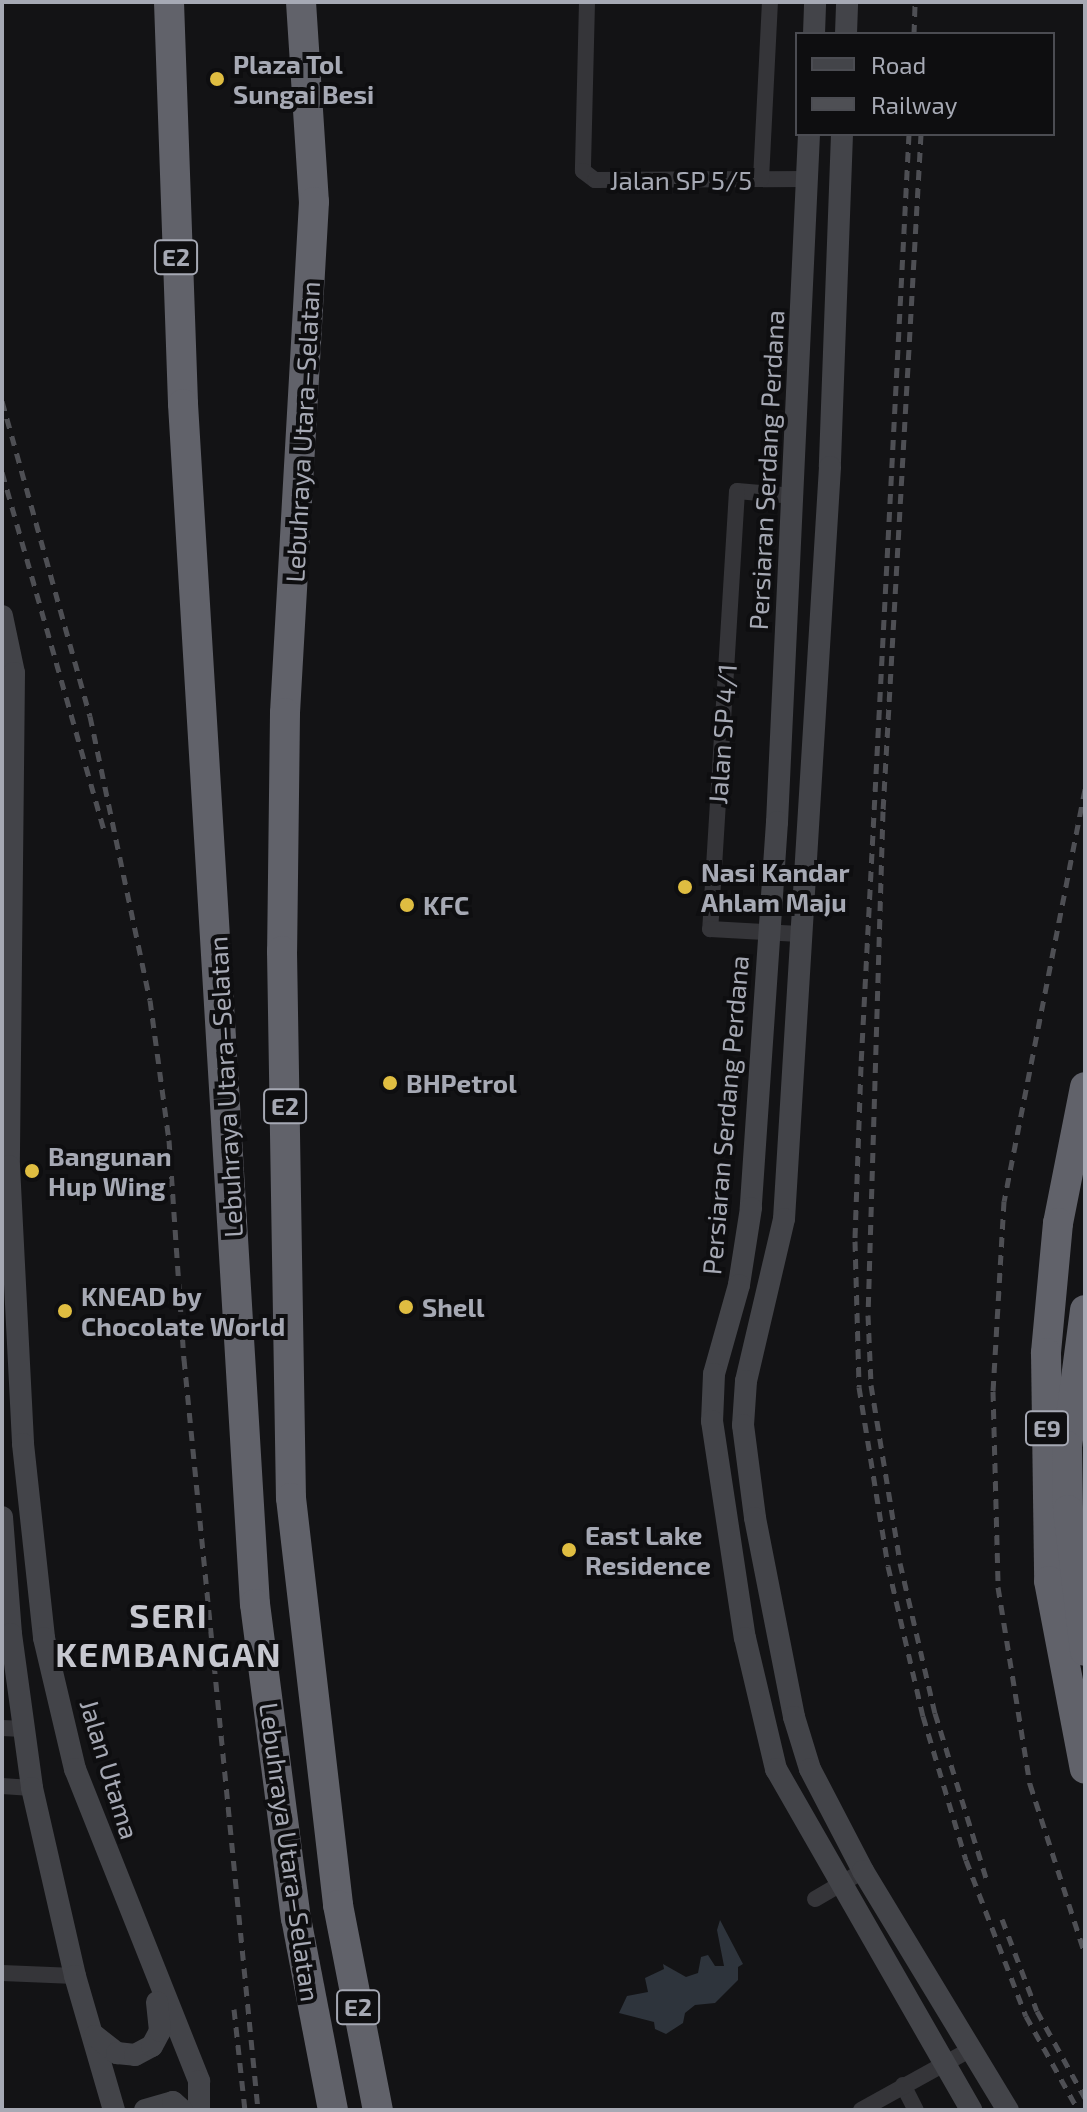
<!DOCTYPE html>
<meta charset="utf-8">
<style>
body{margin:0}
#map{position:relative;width:1087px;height:2112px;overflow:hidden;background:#131315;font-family:"Exo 2",sans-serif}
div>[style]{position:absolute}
.water>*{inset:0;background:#2e343c}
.street>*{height:16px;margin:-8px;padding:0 8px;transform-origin:8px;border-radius:8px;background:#353539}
.secondary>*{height:22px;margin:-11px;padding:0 11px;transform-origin:11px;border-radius:11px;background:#434449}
.highway>*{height:30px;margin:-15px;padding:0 15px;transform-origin:15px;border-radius:15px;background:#61626a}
.rail>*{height:5px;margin-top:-2.5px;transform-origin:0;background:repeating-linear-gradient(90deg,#4e4f54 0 10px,transparent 0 18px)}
.dots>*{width:22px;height:22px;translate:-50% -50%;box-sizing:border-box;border:4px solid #0e0e10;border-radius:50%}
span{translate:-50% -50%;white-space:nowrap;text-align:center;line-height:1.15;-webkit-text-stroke:8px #0e0e10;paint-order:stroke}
.shield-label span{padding:2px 6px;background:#0e0e10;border:2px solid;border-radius:6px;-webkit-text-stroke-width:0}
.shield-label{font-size:24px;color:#a6a9b4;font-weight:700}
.poi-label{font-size:26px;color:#a6a9b4;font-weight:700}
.left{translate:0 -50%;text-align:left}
.street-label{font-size:26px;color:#a6a9b4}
.district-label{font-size:34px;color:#c7c8d0;font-weight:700;letter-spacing:2px}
.frame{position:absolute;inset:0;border:4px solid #a6a9b4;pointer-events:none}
.legend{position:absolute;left:795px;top:32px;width:260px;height:104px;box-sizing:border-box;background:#0e0e10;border:2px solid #4b4c52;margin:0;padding:10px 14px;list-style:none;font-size:24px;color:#a6a9b4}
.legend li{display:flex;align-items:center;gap:16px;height:40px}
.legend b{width:40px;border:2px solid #4b4c52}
</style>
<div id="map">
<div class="water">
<div style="clip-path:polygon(720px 1920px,743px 1964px,738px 1967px,738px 1980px,715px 2003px,695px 2005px,685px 2013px,683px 2023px,666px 2034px,655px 2029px,654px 2022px,619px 2013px,627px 1996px,648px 1992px,645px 1978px,664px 1969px,663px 1964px,686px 1977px,698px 1973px,701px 1957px,708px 1955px,715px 1966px,724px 1966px,717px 1930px)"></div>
</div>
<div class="street">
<div style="left:587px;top:2px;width:169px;rotate:91.4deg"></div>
<div style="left:583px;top:171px;width:15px;rotate:37deg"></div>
<div style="left:595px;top:180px;width:212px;rotate:-0.3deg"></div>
<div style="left:761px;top:179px;width:177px;rotate:-87.1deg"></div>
<div style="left:794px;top:496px;width:57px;rotate:-175deg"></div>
<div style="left:737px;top:491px;width:439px;rotate:93.5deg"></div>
<div style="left:710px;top:929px;width:90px;rotate:3.2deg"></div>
<div style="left:2px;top:1728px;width:21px;rotate:3deg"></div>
<div style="left:2px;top:1786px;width:30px;rotate:4deg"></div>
<div style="left:815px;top:1899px;width:56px;rotate:-30.3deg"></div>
<div style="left:2px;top:1973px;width:73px;rotate:2.4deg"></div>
<div style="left:903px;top:2085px;width:28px;rotate:63deg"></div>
<div style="left:861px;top:2110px;width:126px;rotate:-29deg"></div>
</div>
<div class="secondary">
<div style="left:814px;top:34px;width:32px;rotate:-88deg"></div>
<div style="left:846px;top:34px;width:32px;rotate:-88deg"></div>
<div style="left:809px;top:134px;width:689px;rotate:92.66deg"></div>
<div style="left:777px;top:822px;width:387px;rotate:93.9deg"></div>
<div style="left:751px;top:1208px;width:78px;rotate:98.9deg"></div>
<div style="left:739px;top:1285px;width:92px;rotate:105.7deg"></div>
<div style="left:714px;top:1374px;width:47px;rotate:92.4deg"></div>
<div style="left:712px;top:1421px;width:219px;rotate:81.4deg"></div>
<div style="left:745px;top:1638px;width:135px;rotate:76.7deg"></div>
<div style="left:776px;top:1769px;width:393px;rotate:60.2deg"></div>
<div style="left:842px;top:134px;width:333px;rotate:92.1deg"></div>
<div style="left:830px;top:467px;width:753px;rotate:93.5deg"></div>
<div style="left:784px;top:1219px;width:166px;rotate:103.2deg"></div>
<div style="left:746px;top:1381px;width:44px;rotate:93.9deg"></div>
<div style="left:743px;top:1425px;width:94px;rotate:82.6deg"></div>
<div style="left:755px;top:1518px;width:203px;rotate:78.9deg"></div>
<div style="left:794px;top:1717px;width:54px;rotate:72.9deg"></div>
<div style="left:810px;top:1769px;width:115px;rotate:62.5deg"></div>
<div style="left:863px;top:1871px;width:280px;rotate:58.8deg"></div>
<div style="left:2px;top:616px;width:58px;rotate:78.1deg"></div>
<div style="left:14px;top:673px;width:493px;rotate:90.6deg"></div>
<div style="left:9px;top:1166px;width:278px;rotate:87.1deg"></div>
<div style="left:23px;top:1444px;width:195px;rotate:83.8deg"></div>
<div style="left:44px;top:1638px;width:135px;rotate:76.7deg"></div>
<div style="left:75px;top:1769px;width:336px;rotate:68.3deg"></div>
<div style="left:199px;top:2081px;width:29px;rotate:90deg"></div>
<div style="left:2px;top:1517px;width:117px;rotate:85.6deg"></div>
<div style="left:11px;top:1634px;width:155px;rotate:82.2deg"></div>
<div style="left:32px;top:1788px;width:193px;rotate:77.1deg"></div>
<div style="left:75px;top:1976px;width:140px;rotate:73.8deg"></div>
<div style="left:95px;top:2036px;width:28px;rotate:38deg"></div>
<div style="left:117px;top:2053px;width:18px;rotate:6deg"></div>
<div style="left:135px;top:2055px;width:19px;rotate:-28deg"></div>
<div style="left:152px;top:2046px;width:17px;rotate:-62deg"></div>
<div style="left:160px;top:2031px;width:29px;rotate:-96deg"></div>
<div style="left:145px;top:2110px;width:29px;rotate:-16deg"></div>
<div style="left:173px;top:2102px;width:12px;rotate:42deg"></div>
</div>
<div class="highway">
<div style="left:169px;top:2px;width:402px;rotate:88deg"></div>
<div style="left:183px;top:404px;width:1202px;rotate:86.57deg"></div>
<div style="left:255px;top:1604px;width:317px;rotate:82.6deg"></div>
<div style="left:296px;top:1918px;width:196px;rotate:79.1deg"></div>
<div style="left:301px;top:2px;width:200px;rotate:86.3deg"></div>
<div style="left:314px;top:202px;width:512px;rotate:93.25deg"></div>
<div style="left:285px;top:713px;width:238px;rotate:90.7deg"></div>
<div style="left:282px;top:951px;width:547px;rotate:89.06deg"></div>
<div style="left:291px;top:1498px;width:410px;rotate:83.4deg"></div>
<div style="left:338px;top:1905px;width:209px;rotate:79deg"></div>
<div style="left:1085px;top:1087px;width:139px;rotate:101.2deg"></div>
<div style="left:1058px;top:1223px;width:131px;rotate:95.3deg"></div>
<div style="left:1046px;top:1353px;width:228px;rotate:89.2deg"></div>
<div style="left:1049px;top:1581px;width:191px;rotate:79.2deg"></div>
<div style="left:1085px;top:1310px;width:137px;rotate:97.5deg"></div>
<div style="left:1067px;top:1446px;width:64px;rotate:89.1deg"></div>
<div style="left:1068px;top:1510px;width:142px;rotate:83.1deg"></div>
</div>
<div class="rail">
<div style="left:914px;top:34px;width:32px;rotate:-88deg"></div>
<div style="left:909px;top:134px;width:933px;rotate:92.95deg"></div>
<div style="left:861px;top:1066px;width:175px;rotate:92deg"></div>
<div style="left:855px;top:1241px;width:146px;rotate:88.4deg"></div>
<div style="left:859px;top:1387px;width:181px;rotate:80.8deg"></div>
<div style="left:888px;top:1566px;width:154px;rotate:76.9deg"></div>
<div style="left:923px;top:1716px;width:150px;rotate:73.4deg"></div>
<div style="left:966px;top:1860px;width:167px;rotate:69deg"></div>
<div style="left:1026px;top:2016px;width:107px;rotate:61deg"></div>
<div style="left:921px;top:134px;width:678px;rotate:93.21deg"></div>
<div style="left:883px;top:811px;width:504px;rotate:91.7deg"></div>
<div style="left:868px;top:1315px;width:70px;rotate:87.5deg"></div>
<div style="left:871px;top:1385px;width:180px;rotate:80.7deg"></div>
<div style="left:900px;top:1563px;width:154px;rotate:76.9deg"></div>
<div style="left:935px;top:1713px;width:173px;rotate:72.8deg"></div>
<div style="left:2px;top:401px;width:327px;rotate:74.4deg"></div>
<div style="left:90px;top:716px;width:290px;rotate:78.1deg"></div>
<div style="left:150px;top:1000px;width:141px;rotate:82.3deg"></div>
<div style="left:169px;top:1140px;width:220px;rotate:86.1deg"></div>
<div style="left:184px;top:1359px;width:755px;rotate:84.37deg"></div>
<div style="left:2px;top:472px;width:371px;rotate:74.1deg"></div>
<div style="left:1085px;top:789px;width:420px;rotate:101.1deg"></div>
<div style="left:1004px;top:1201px;width:190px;rotate:93.3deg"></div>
<div style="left:993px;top:1391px;width:196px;rotate:88.5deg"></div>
<div style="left:998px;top:1587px;width:200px;rotate:80.8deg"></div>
<div style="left:1030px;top:1784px;width:179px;rotate:72.1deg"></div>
<div style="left:1002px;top:1919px;width:98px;rotate:69.2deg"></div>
<div style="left:1037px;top:2011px;width:99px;rotate:61.1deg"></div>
<div style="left:234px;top:2009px;width:102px;rotate:83.8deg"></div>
</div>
<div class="dots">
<div style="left:217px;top:79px;background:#dfbd41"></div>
<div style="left:685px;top:887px;background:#dfbd41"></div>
<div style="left:407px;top:905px;background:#dfbd41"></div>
<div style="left:390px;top:1083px;background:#dfbd41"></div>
<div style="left:32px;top:1171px;background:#dfbd41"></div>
<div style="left:406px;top:1307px;background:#dfbd41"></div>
<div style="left:65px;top:1311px;background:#dfbd41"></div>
<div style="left:569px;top:1550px;background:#dfbd41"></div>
</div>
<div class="shield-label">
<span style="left:176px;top:257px">E2</span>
<span style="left:285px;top:1106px">E2</span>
<span style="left:1047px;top:1428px">E9</span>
<span style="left:358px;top:2007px">E2</span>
</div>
<div class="poi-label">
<span class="left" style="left:233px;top:79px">Plaza Tol<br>Sungai Besi</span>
<span class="left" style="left:701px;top:887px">Nasi Kandar<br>Ahlam Maju</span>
<span class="left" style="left:423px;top:905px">KFC</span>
<span class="left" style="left:406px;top:1083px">BHPetrol</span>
<span class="left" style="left:48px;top:1171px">Bangunan<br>Hup Wing</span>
<span class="left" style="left:81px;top:1311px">KNEAD by<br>Chocolate World</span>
<span class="left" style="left:422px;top:1307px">Shell</span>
<span class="left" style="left:585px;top:1550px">East Lake<br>Residence</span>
</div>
<div class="street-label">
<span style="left:681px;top:180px">Jalan SP 5/5</span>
<span style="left:302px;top:432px;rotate:-87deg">Lebuhraya Utara–Selatan</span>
<span style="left:766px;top:470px;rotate:-87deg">Persiaran Serdang Perdana</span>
<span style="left:722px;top:734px;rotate:-86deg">Jalan SP 4/1</span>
<span style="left:225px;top:1087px;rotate:-93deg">Lebuhraya Utara–Selatan</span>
<span style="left:725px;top:1115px;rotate:-85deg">Persiaran Serdang Perdana</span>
<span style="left:110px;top:1769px;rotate:73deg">Jalan Utama</span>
<span style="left:290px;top:1852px;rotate:82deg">Lebuhraya Utara–Selatan</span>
</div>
<div class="district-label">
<span style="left:169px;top:1634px">SERI<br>KEMBANGAN</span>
</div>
<div class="frame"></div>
<ul class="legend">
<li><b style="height:10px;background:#434449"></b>Road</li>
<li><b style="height:10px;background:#4e4f54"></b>Railway</li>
</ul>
</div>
